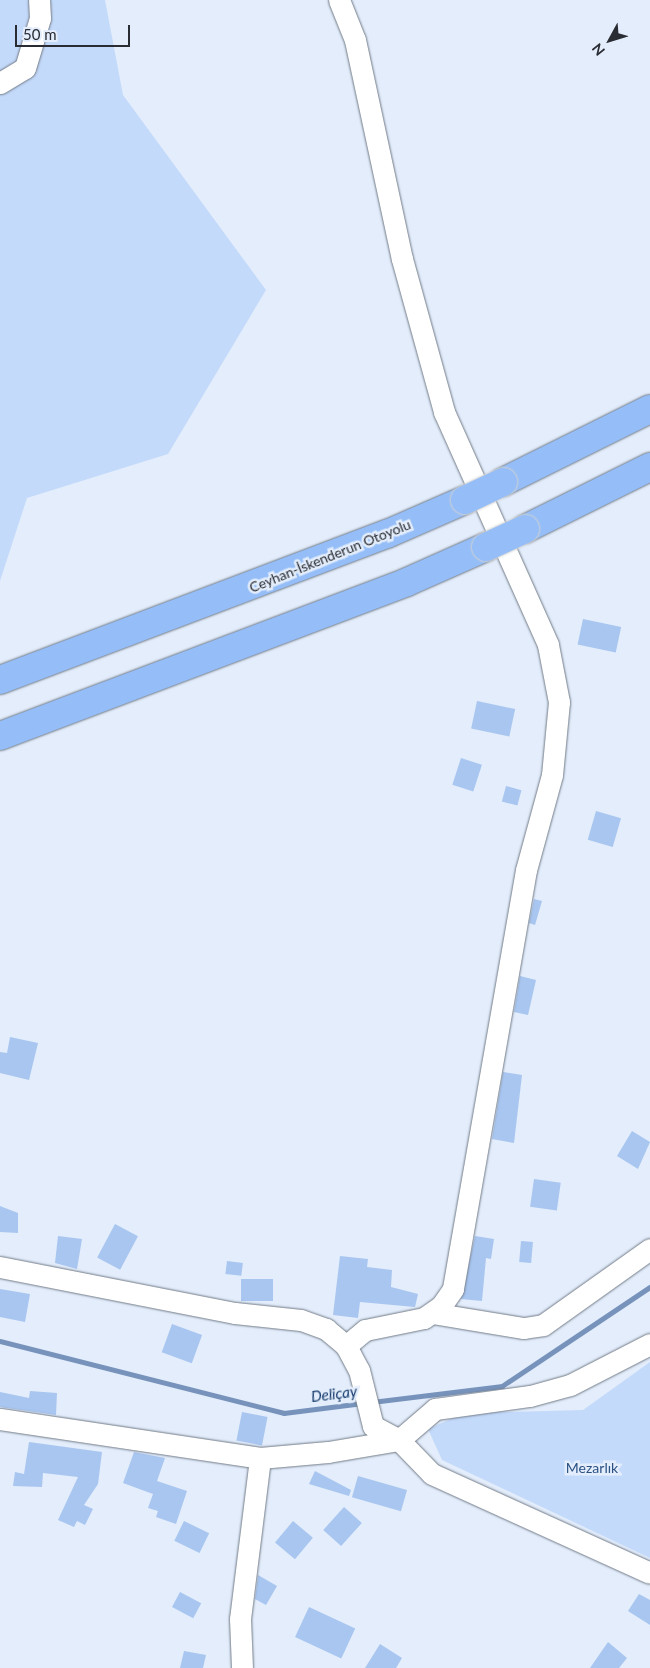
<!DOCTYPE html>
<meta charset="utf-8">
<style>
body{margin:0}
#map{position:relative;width:650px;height:1668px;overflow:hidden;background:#e3edfb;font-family:Lato,sans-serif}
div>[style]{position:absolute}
.green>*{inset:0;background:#c4dafa}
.stream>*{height:4.5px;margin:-2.25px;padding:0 2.25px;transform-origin:2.25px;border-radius:2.25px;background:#7793bb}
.building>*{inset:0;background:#a8c6f0;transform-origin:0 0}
.roads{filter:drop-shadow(0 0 1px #727b87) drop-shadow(0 0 1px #727b87)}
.minor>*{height:21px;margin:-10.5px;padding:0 10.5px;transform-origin:10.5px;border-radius:10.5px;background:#fff}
.highway>*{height:28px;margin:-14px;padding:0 14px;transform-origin:14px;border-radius:14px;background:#95bef8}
.bridges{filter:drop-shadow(0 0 1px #d0d1d2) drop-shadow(0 0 1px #d0d1d2)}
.highway-bridge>*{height:28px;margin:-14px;padding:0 14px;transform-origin:14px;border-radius:14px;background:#95bef8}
span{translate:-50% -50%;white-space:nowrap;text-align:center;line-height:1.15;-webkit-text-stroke:5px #e3edfb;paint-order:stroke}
.street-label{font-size:14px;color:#292c32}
.park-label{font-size:14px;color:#2b5185}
.water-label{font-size:15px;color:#13386b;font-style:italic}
.north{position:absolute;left:585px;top:15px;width:50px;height:50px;-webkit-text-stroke:4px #e3edfb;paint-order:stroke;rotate:231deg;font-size:14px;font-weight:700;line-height:20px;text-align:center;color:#292c32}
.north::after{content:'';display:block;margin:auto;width:18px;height:22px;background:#292c32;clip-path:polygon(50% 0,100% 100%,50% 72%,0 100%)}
.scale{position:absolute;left:15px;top:25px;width:115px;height:22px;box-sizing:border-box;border:2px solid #292c32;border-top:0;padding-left:6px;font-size:15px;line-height:18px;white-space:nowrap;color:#292c32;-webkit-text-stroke:4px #e3edfb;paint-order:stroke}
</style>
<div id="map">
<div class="green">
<i style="clip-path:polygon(0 0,105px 0,123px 95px,266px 290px,168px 454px,27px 498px,0 581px)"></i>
<i style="clip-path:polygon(650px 1362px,650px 1558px,442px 1460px,428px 1429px,464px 1413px,583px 1410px)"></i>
</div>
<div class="stream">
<i style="left:0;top:1341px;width:293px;rotate:14.2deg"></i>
<i style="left:284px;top:1413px;width:79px;rotate:-7.3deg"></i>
<i style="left:372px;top:1402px;width:131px;rotate:-7deg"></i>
<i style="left:502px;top:1386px;width:178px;rotate:-33.8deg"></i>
</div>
<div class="building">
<i style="left:583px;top:619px;width:39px;height:26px;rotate:12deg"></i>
<i style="left:477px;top:701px;width:39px;height:28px;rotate:12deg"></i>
<i style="left:461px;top:758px;width:22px;height:28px;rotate:18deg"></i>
<i style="left:506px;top:786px;width:16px;height:16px;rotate:15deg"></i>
<i style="left:596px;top:811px;width:26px;height:30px;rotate:16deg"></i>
<i style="clip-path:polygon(534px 899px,542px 901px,535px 925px,529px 923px)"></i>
<i style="clip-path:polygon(520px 976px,536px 980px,528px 1015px,514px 1012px)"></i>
<i style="clip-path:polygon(10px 1037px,38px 1043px,29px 1080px,0 1073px,0 1052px,7px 1053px)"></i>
<i style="clip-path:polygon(503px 1072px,522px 1075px,514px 1143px,492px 1139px)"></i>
<i style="clip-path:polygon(632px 1131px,650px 1142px,638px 1169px,617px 1156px)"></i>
<i style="left:534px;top:1179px;width:27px;height:28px;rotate:8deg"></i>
<i style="clip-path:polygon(0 1206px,18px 1213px,18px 1233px,0 1232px)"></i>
<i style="left:115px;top:1224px;width:26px;height:38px;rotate:28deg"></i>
<i style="clip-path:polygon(58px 1236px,82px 1239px,77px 1269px,55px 1263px)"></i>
<i style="clip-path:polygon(475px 1236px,494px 1239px,491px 1259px,486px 1258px,482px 1301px,461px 1299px)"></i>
<i style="left:521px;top:1241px;width:12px;height:21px;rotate:5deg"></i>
<i style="clip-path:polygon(340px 1256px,368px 1259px,367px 1267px,392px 1270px,391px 1287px,418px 1294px,415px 1307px,360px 1302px,358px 1318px,333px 1315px)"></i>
<i style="left:227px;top:1261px;width:16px;height:13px;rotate:7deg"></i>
<i style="left:241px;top:1279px;width:32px;height:22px"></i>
<i style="clip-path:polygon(0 1289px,30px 1294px,25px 1322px,0 1317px)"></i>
<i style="left:172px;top:1324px;width:32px;height:30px;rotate:20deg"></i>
<i style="clip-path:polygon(30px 1391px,57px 1393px,56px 1415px,0 1407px,0 1392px,29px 1398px)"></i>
<i style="left:242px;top:1412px;width:26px;height:29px;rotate:11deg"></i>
<i style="clip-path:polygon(29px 1442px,102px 1452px,98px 1484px,84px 1505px,93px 1509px,85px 1525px,77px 1521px,74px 1527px,58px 1520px,78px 1477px,43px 1473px,42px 1487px,13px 1486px,15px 1472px,24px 1474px)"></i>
<i style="clip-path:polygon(134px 1452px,165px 1458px,157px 1481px,187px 1491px,176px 1524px,156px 1517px,158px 1511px,148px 1508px,153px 1494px,123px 1483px)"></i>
<i style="clip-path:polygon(315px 1471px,351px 1490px,349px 1496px,309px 1484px)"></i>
<i style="left:358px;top:1476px;width:51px;height:22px;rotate:16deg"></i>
<i style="left:344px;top:1507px;width:24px;height:31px;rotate:42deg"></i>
<i style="left:184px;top:1521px;width:28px;height:22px;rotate:26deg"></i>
<i style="left:293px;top:1521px;width:26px;height:28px;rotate:40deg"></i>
<i style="clip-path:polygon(258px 1575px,277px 1586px,266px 1605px,255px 1599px)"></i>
<i style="left:180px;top:1592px;width:24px;height:17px;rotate:28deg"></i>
<i style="clip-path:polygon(639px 1594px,650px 1600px,650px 1625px,628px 1611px)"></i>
<i style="left:309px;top:1607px;width:51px;height:33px;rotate:25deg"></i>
<i style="clip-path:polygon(608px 1642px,627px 1658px,619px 1668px,590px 1668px)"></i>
<i style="clip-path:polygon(380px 1644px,402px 1658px,396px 1668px,365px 1668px)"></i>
<i style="clip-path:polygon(184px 1651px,206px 1655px,203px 1668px,180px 1668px)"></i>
</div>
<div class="roads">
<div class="minor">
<i style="left:339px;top:0;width:43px;rotate:68.2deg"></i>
<i style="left:355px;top:40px;width:224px;rotate:77.9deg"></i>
<i style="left:402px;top:259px;width:159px;rotate:74.6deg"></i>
<i style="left:444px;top:412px;width:255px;rotate:65.9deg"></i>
<i style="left:548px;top:645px;width:58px;rotate:79.1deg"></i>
<i style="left:559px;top:702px;width:73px;rotate:95.5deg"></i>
<i style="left:552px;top:775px;width:98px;rotate:105.3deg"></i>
<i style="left:526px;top:870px;width:425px;rotate:99.9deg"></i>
<i style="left:453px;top:1289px;width:21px;rotate:125deg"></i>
<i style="left:441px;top:1306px;width:21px;rotate:145deg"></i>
<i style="left:424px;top:1318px;width:60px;rotate:168.5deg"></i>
<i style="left:365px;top:1330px;width:25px;rotate:140deg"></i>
<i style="left:0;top:83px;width:29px;rotate:-31deg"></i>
<i style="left:25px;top:68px;width:52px;rotate:-73.3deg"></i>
<i style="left:40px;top:18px;width:18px;rotate:-93deg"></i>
<i style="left:0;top:1267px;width:239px;rotate:11.1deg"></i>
<i style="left:235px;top:1313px;width:66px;rotate:6.1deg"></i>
<i style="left:301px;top:1320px;width:27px;rotate:20deg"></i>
<i style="left:326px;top:1329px;width:26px;rotate:40deg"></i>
<i style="left:346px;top:1346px;width:27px;rotate:62deg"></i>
<i style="left:359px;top:1370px;width:58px;rotate:76deg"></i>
<i style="left:373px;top:1426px;width:30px;rotate:28deg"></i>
<i style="left:399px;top:1440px;width:47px;rotate:45.9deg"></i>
<i style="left:432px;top:1474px;width:239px;rotate:24.4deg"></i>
<i style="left:432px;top:1313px;width:93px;rotate:9.3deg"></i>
<i style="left:524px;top:1328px;width:19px;rotate:-9deg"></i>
<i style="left:543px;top:1325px;width:131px;rotate:-35.4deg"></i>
<i style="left:0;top:1419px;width:263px;rotate:8.5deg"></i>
<i style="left:260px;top:1458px;width:68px;rotate:-5deg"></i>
<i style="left:328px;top:1452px;width:72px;rotate:-9.6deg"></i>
<i style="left:399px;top:1440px;width:48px;rotate:-40.7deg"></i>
<i style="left:435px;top:1409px;width:96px;rotate:-7.8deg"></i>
<i style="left:530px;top:1396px;width:41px;rotate:-15.4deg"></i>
<i style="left:570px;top:1385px;width:90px;rotate:-27.1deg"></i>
<i style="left:242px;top:1668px;width:49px;rotate:-92.3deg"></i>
<i style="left:240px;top:1619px;width:162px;rotate:-82.9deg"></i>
</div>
<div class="highway">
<i style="left:503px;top:482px;width:164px;rotate:-26.4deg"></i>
<i style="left:525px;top:529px;width:140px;rotate:-26.4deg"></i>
<i style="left:0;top:680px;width:414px;rotate:-20.7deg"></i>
<i style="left:387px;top:534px;width:85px;rotate:-23.6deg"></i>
<i style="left:0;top:736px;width:435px;rotate:-20.7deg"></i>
<i style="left:407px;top:582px;width:86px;rotate:-23.9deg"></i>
</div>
</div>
<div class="bridges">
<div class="highway-bridge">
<i style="left:465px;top:500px;width:42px;rotate:-25.3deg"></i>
<i style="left:486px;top:547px;width:43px;rotate:-24.8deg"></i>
</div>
</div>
<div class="street-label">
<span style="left:330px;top:556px;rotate:-22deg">Ceyhan-İskenderun Otoyolu</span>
</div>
<div class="park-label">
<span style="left:592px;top:1468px">Mezarlık</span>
</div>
<div class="water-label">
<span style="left:334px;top:1394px;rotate:-7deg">Deliçay</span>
</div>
<div class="north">N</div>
<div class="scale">50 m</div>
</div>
